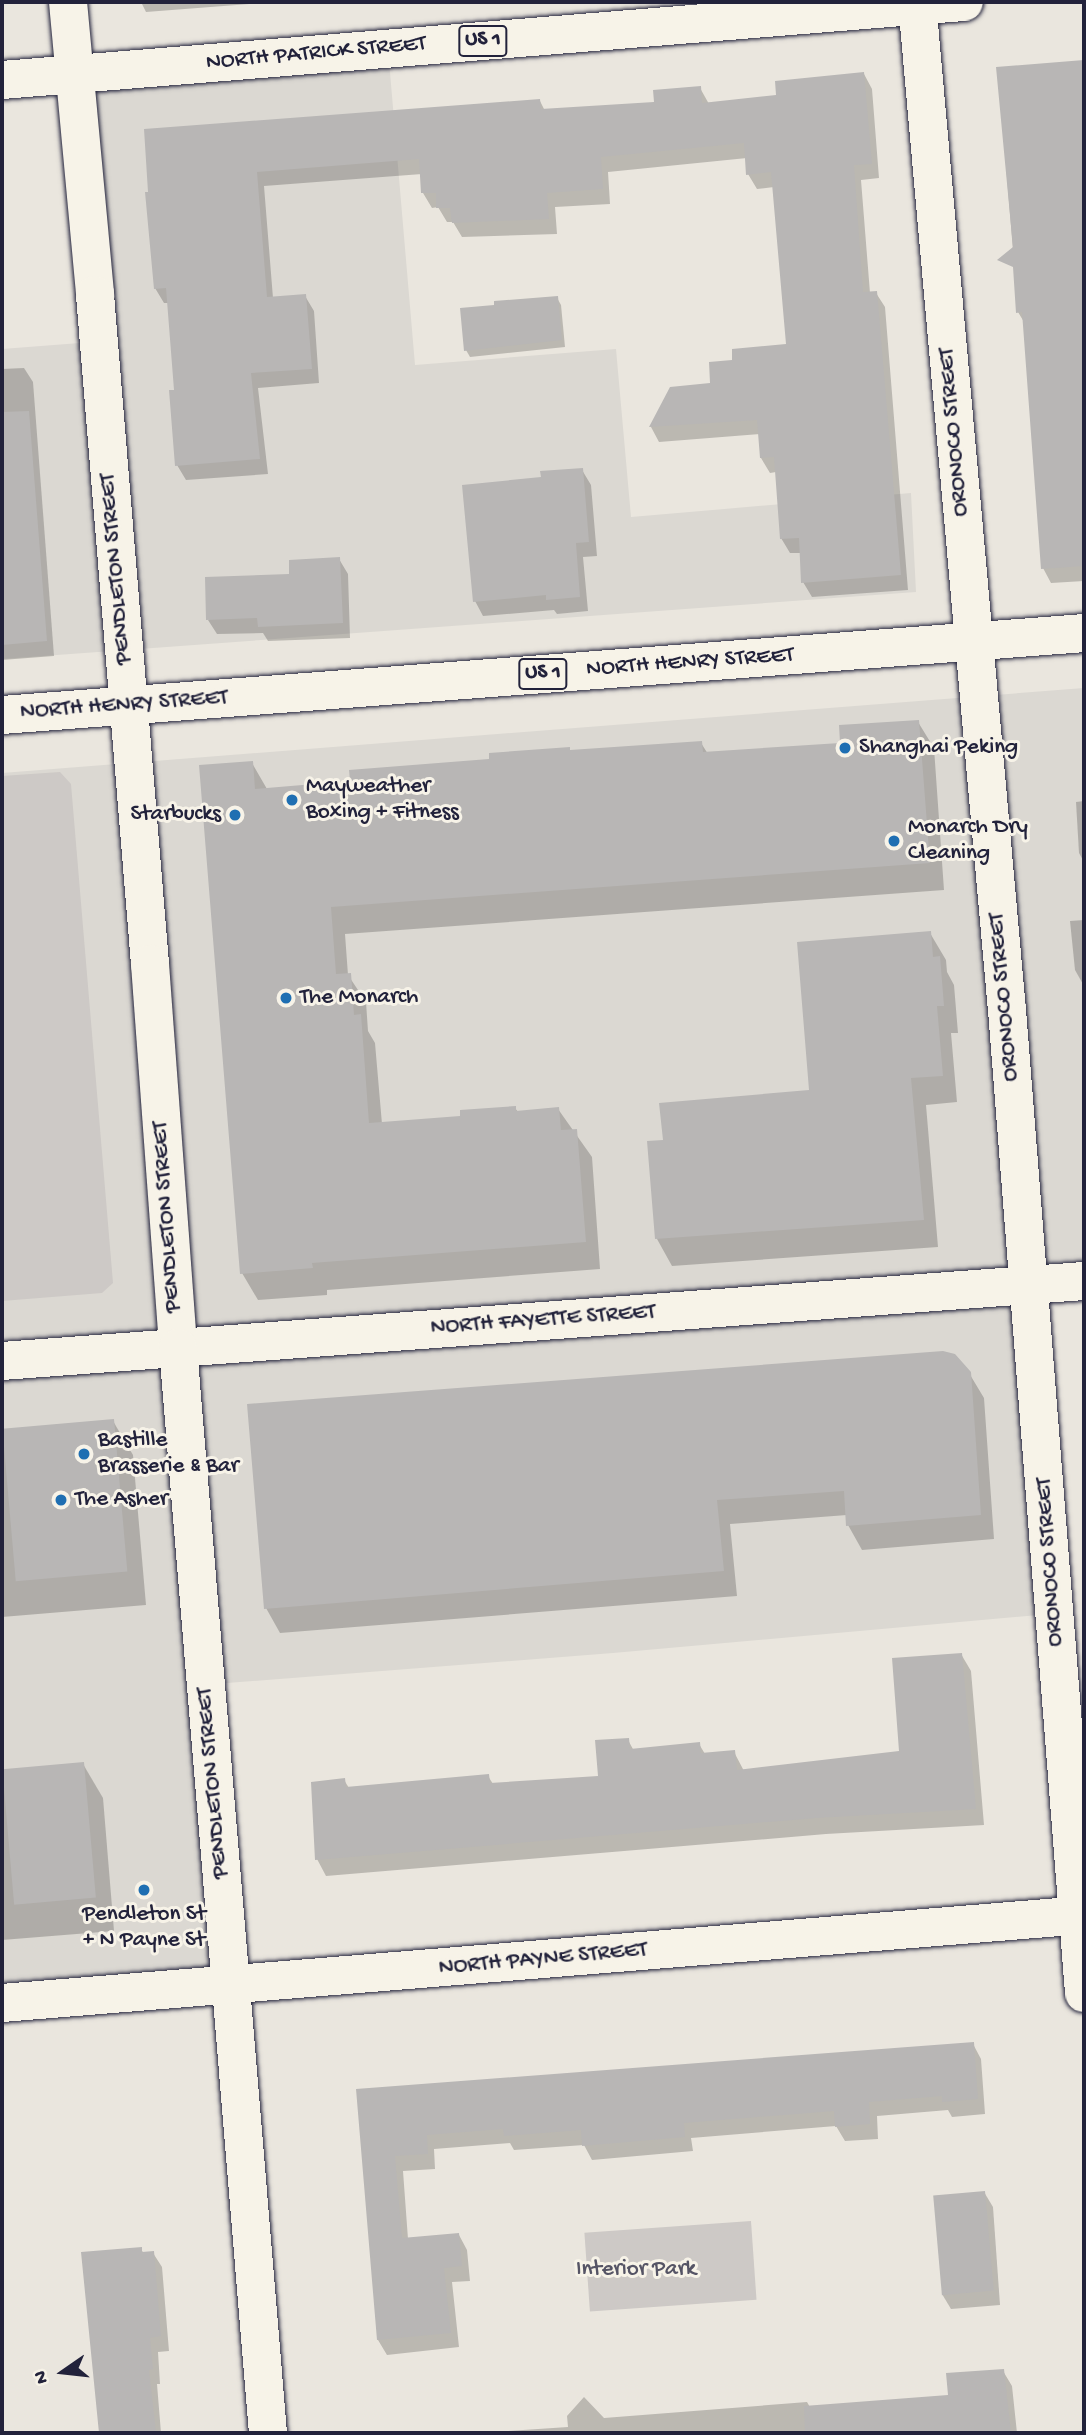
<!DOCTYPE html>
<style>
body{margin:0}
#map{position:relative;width:1086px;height:2435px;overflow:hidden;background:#eae6de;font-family:"Gochi Hand",sans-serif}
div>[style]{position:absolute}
.built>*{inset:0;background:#dbd8d2}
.green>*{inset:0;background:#cdc9c6;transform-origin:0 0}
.shadow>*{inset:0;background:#0003}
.building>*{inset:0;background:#b8b6b5;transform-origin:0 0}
.roads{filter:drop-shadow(0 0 2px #22223b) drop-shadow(0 0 2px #22223b)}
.street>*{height:38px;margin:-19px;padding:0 19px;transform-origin:19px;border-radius:19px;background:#f7f3e8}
.secondary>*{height:38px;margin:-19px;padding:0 19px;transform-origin:19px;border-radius:19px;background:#f7f3e8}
.highway>*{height:38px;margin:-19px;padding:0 19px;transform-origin:19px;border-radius:19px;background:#f7f3e8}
.dots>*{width:19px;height:19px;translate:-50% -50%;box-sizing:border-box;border:4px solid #f7f3e8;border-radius:50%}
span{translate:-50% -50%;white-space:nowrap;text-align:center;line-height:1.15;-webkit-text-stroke:6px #f7f3e8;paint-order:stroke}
.shield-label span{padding:2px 5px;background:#f7f3e8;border:2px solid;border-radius:5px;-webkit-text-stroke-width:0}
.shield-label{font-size:21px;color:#22223b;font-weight:700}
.street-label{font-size:23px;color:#22223b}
.poi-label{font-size:23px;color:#22223b}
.left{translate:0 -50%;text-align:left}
.right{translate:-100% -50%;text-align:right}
.park-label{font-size:23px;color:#555465}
.frame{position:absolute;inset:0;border:4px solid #22223b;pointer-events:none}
.north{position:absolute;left:28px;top:2337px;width:70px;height:70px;-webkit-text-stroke:5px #f7f3e8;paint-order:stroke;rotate:256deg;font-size:19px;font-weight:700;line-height:28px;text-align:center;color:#22223b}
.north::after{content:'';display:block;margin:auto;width:24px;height:32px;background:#22223b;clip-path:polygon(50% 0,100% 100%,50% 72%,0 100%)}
</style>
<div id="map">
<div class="built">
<i style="clip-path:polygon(388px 49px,415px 365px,616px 349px,631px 517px,911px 493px,916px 592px,2px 659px,2px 349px,93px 342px,69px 74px)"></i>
<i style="clip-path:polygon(1084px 688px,1084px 1281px,1026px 1286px,1049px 1614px,613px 1653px,201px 1685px,227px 1988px,2px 2005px,2px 773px)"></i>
</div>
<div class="green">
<i style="clip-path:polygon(60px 772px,71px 784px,113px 1283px,102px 1293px,2px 1301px,2px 776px)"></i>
<i style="left:751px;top:2221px;width:79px;height:167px;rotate:86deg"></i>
</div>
<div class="shadow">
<i style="clip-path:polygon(141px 2px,274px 2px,146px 12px)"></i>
<i style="clip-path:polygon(1084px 62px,1084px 581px,1051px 583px,1043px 568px,1024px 322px,1018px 312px,998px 68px)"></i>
<i style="clip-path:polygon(864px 74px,872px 89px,879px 178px,861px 180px,870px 293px,876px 293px,885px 307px,908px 590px,812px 597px,803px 582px,801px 553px,790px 553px,781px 538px,776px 472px,770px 473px,761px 458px,760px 434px,659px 442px,651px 427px,671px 389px,712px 385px,734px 362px,788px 346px,774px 187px,757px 189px,748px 174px,747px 158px,608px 172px,610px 204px,555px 207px,557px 234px,462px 237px,453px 222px,447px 222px,438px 207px,432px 208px,423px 193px,422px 174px,264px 186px,273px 298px,305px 296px,314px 311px,319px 383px,258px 388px,268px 474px,186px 480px,177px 465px,176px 391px,169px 303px,164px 303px,155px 288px,145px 131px,540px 101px,545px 111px,656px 104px,700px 88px,709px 104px,778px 97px)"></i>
<i style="clip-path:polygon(557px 298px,561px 305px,565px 347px,470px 357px,466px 350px)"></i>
<i style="clip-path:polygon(24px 368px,33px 382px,54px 656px,2px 660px,2px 369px)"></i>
<i style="clip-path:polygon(582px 470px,591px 485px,597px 556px,583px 557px,588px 611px,557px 614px,554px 610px,483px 616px,475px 601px,543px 479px)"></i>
<i style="clip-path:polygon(339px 559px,348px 574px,350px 638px,268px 641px,263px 633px,217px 634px,208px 620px,291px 576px)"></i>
<i style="clip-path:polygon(918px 722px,934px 748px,944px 890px,345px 934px,348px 975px,366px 1002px,368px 1031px,375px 1043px,382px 1124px,462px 1117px,515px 1108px,518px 1112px,558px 1109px,592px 1157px,600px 1269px,327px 1290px,327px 1295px,258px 1300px,242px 1273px,252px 763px,267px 789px,352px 783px,571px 752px,701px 743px,708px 754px,842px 744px)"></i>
<i style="clip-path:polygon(1084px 801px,1084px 862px,1079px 853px,1076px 802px)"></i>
<i style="clip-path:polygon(1084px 920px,1084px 986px,1075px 970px,1070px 921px)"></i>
<i style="clip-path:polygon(930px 933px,946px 960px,947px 972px,954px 985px,958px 1033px,951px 1033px,957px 1102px,926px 1105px,938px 1247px,672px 1266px,657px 1239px,664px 1141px,811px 1092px)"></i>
<i style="clip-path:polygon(969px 1373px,984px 1398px,994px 1539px,862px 1550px,848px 1525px,847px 1515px,730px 1524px,737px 1596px,280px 1633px,266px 1608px)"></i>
<i style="clip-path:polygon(113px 1421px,133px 1455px,146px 1605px,2px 1617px,2px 1430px)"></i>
<i style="clip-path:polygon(961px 1654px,971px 1671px,984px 1825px,826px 1834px,326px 1876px,317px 1859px,344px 1780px,349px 1788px,488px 1776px,493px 1784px,600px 1778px,628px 1740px,634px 1751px,699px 1744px,705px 1754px,734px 1752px,744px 1771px,901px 1752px)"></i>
<i style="clip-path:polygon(83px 1764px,103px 1798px,114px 1931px,2px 1940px,2px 1771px)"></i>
<i style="clip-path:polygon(973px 2044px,981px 2059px,985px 2114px,952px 2117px,948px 2110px,877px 2116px,878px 2139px,845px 2141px,836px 2126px,691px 2138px,693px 2151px,592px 2160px,584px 2145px,514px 2150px,510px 2143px,434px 2149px,435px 2169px,403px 2171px,408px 2239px,459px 2235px,467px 2250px,470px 2281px,452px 2282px,459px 2347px,387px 2355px,378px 2340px,358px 2091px)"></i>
<i style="clip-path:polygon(984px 2192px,993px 2207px,1000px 2305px,951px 2309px,942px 2294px)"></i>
<i style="clip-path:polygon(141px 2249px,144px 2254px,153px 2253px,162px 2267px,169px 2351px,158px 2352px,160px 2384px,157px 2384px,161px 2433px,101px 2433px,83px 2254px)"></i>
<i style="clip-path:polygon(1003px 2371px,1012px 2386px,1017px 2433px,479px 2433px,568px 2427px,567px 2416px,584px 2397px,604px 2418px,807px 2402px,811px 2409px,949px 2397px)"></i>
</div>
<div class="building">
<i style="clip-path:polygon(1084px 60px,1084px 566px,1041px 569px,1022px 312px,1016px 313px,1013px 267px,997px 260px,1013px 247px,996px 67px)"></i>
<i style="clip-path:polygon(864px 72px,872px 164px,854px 165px,863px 292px,877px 291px,901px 575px,801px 583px,799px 538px,780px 539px,774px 457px,760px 458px,757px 420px,649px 427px,670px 387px,710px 383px,709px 362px,732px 360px,732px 349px,786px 344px,771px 172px,746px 175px,744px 143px,601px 157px,603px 189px,547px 193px,549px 219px,452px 223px,450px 208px,436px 208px,436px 193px,421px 193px,419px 159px,257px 172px,267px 297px,306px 294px,312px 369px,251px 373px,260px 459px,175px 466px,169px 390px,174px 390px,166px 288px,154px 289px,145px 192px,148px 192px,144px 129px,540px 99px,541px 109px,654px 102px,653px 90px,701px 86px,702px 103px,776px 95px,775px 81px)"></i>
<i style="clip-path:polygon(558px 296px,562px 340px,464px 351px,460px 308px,494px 305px,494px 301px)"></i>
<i style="clip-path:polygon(29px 411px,47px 641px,2px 645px,2px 412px)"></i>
<i style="clip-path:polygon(583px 468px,589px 542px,576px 543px,580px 597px,546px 600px,546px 595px,473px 602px,462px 485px,541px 477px,540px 471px)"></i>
<i style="clip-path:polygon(340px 557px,343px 623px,258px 627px,257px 618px,206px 620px,205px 577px,289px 574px,289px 560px)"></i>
<i style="clip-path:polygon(919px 720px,930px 863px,331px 907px,336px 974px,351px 973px,354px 1015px,361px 1014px,369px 1123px,460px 1116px,460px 1110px,516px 1106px,516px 1111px,559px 1107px,561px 1130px,577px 1129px,586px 1242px,312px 1263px,313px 1268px,240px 1274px,199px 765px,253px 761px,255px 789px,350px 781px,349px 770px,489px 759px,489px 753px,570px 747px,570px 750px,702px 741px,703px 752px,840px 743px,839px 725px)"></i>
<i style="clip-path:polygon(931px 931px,933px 957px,940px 956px,944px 1006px,937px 1006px,943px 1076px,911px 1078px,924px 1220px,655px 1239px,647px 1141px,663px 1140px,659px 1103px,809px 1090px,797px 942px)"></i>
<i style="clip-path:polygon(943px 1351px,955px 1354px,971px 1372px,981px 1515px,846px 1526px,844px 1491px,717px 1500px,724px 1571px,264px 1609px,247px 1404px)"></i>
<i style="left:114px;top:1419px;width:153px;height:112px;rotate:85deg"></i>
<i style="clip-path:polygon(962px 1653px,976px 1809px,816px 1818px,315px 1860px,311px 1782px,345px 1778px,346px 1787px,489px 1774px,490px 1783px,598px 1776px,595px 1740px,629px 1738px,630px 1749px,700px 1742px,701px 1753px,735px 1750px,737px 1770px,899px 1751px,892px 1658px)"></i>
<i style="left:84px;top:1762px;width:136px;height:82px;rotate:85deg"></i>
<i style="clip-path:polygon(974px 2042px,978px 2099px,942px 2102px,942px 2096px,869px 2102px,870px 2124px,835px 2127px,834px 2111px,684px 2123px,685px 2137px,582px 2146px,581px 2130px,504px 2136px,503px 2129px,427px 2135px,428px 2154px,395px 2156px,402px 2238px,459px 2233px,462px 2266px,444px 2268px,451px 2333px,377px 2340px,356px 2089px)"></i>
<i style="left:985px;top:2191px;width:100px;height:52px;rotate:85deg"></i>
<i style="clip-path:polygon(142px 2247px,142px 2252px,154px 2251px,161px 2336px,150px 2338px,153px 2369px,149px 2370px,156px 2433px,99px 2433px,81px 2252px)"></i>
<i style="clip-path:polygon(1004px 2369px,1011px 2433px,805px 2433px,804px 2406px,948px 2395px,946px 2373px)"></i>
</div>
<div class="roads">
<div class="street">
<i style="left:917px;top:2px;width:1012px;rotate:84.9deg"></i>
<i style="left:1007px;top:1010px;width:986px;rotate:85.52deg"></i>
<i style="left:2px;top:1361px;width:1085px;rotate:-4.23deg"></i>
<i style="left:2px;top:2003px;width:1086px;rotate:-4.65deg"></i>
</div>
<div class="secondary">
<i style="left:68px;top:2px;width:294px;rotate:84.7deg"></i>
<i style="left:95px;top:295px;width:671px;rotate:85.3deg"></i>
<i style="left:150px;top:964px;width:385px;rotate:85.8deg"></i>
<i style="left:178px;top:1348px;width:1089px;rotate:85.26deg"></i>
</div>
<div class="highway">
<i style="left:2px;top:80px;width:965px;rotate:-4.64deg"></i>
<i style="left:2px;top:715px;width:1085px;rotate:-4.33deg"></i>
</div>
</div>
<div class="dots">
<i style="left:845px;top:748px;background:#1f6fb2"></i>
<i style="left:292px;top:800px;background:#1f6fb2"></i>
<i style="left:235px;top:815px;background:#1f6fb2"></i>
<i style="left:894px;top:841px;background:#1f6fb2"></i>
<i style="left:286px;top:998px;background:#1f6fb2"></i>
<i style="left:84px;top:1454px;background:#1f6fb2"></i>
<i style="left:61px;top:1500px;background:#1f6fb2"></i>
<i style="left:144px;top:1890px;background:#1f6fb2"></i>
</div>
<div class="shield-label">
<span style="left:483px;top:41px">US 1</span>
<span style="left:543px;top:674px">US 1</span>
</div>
<div class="street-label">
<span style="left:316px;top:54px;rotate:-5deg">NORTH PATRICK STREET</span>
<span style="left:955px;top:432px;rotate:-95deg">ORONOCO STREET</span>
<span style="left:117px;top:569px;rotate:-95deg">PENDLETON STREET</span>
<span style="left:690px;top:663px;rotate:-4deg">NORTH HENRY STREET</span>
<span style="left:124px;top:706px;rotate:-4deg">NORTH HENRY STREET</span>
<span style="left:1005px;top:997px;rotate:-95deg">ORONOCO STREET</span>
<span style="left:168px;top:1217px;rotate:-94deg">PENDLETON STREET</span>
<span style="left:543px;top:1321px;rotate:-4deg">NORTH FAYETTE STREET</span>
<span style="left:1051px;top:1562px;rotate:-94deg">ORONOCO STREET</span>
<span style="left:214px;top:1783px;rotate:-95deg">PENDLETON STREET</span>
<span style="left:543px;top:1960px;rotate:-5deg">NORTH PAYNE STREET</span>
</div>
<div class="poi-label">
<span class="left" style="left:859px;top:748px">Shanghai Peking</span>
<span class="left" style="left:306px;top:800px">Mayweather<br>Boxing + Fitness</span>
<span class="right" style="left:221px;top:815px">Starbucks</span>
<span class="left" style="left:908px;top:841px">Monarch Dry<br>Cleaning</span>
<span class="left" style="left:300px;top:998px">The Monarch</span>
<span class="left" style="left:98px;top:1454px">Bastille<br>Brasserie &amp; Bar</span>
<span class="left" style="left:75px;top:1500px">The Asher</span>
<span style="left:144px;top:1928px">Pendleton St<br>+ N Payne St</span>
</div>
<div class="park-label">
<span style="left:636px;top:2270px">Interior Park</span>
</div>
<div class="frame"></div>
<div class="north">N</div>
</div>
